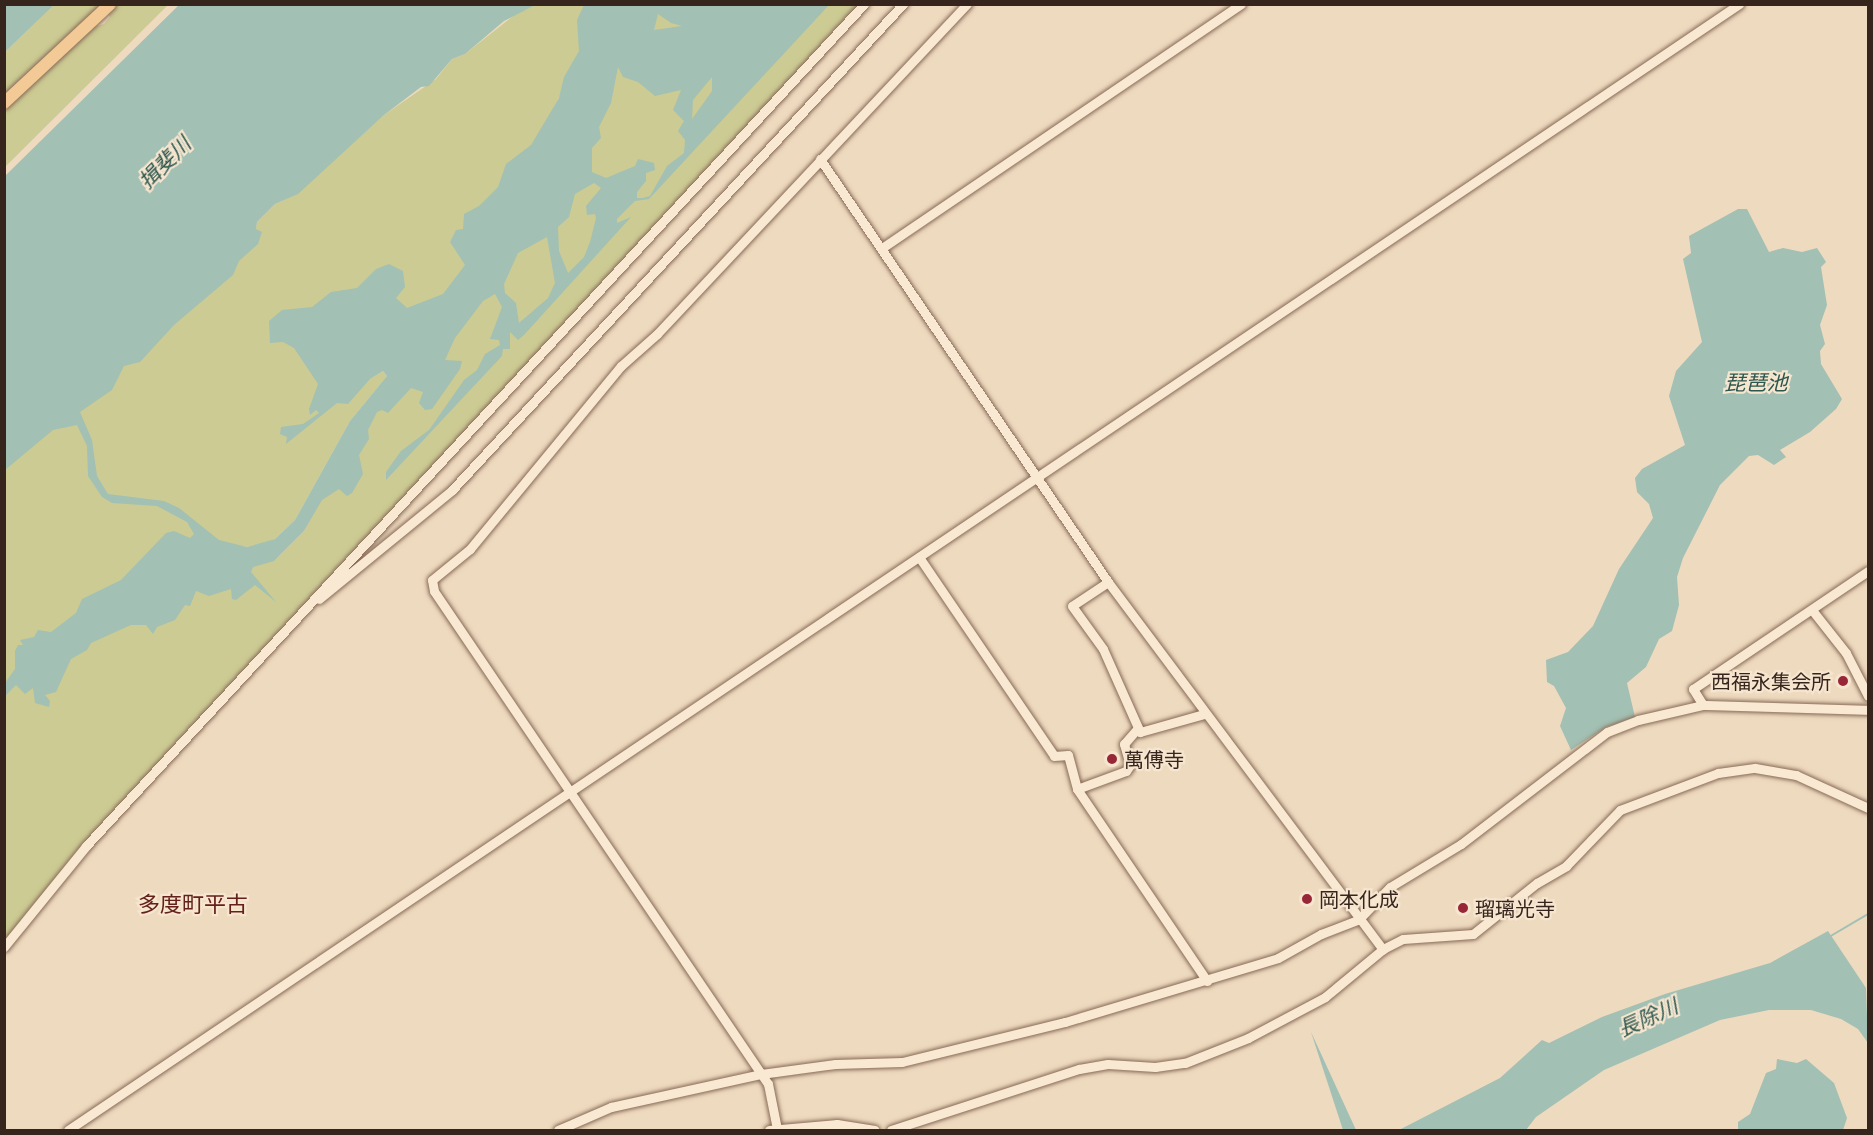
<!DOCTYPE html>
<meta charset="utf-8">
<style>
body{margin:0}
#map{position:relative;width:1873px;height:1135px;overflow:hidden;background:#eedabf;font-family:Merriweather,"Noto Sans JP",serif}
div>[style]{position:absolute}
.green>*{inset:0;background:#cccb93}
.water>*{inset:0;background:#a2c0b3}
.stream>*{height:2px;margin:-1px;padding:0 1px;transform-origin:1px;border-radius:1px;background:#a2c0b3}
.roads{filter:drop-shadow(0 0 2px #876a57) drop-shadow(0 0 2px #876a57)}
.minor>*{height:9px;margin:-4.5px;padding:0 4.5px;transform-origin:4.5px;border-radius:4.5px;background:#f9e8d2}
.major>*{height:12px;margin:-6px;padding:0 6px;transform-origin:6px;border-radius:6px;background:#f3c996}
.dots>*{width:16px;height:16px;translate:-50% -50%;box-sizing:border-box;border:3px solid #f6e5cf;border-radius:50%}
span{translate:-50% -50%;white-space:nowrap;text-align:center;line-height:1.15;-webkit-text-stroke:4.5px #f6e5cf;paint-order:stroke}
.poi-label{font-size:20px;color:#36251c}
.right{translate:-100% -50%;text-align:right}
.left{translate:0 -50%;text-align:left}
.water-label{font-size:21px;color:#2b574e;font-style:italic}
.quarter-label{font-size:22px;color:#64201b}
.frame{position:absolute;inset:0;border:6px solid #36251c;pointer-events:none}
</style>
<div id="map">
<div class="green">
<i style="clip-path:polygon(54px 5px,104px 5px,5px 97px,5px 52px)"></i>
<i style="clip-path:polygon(116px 5px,168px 5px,5px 167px,5px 109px,93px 27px,104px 24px,110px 17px,107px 13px)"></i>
<i style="clip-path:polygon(527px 5px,590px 5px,583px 52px,473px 262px,370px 379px,383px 371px,387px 376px,350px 421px,295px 520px,275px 539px,264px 543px,247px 547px,215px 542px,277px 558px,304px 531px,361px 428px,489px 288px,497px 292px,613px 69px,657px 8px,860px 5px,5px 942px,4px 461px,140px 353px,255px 234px,257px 222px,275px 204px,295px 195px,384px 115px,436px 79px,452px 59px,465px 54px)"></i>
</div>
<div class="water">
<i style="clip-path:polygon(5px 4px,54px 4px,54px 5px,5px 52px)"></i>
<i style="clip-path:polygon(evenodd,180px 4px,535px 5px,504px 21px,465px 54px,452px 59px,429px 86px,421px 87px,384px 115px,298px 194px,275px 204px,257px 222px,256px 229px,262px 232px,258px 244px,239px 261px,233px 275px,174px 325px,140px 362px,124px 366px,112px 390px,80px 412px,92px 440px,97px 476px,108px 494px,164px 501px,179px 508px,219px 540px,247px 547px,275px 539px,295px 520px,350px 421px,387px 376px,383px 371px,370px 379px,348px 404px,337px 403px,286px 444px,287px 437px,280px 434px,281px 427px,303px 424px,319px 413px,316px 410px,310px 415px,309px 409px,318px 384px,294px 348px,283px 342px,270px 343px,269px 321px,282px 310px,312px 307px,331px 292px,357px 288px,376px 269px,389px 264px,403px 271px,405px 287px,396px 298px,407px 308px,443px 294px,465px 265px,450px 242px,456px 230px,463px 229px,464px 214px,479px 206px,498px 187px,506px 164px,531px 145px,559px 98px,564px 77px,579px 51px,577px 20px,584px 5px,829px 5px,649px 199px,635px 201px,617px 219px,617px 223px,631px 217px,524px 335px,518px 340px,510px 332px,510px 349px,503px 349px,502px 356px,386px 480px,386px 472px,401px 451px,429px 430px,464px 380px,477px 370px,485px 354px,500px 345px,499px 340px,490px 339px,502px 307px,495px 294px,483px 301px,455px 338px,445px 360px,462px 361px,460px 369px,432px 409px,425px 410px,419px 403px,423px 392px,411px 388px,388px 413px,382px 410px,377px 412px,368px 430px,369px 439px,359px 455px,363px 474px,352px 493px,347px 496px,339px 489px,322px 500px,304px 531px,274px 561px,253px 567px,251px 572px,276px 602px,255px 585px,236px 600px,232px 599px,231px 589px,209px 596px,196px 591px,190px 606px,185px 605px,175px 620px,157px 627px,153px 634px,146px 625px,131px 625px,91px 643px,87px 650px,71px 659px,56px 692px,45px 695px,50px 701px,49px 707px,35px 703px,33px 688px,25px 694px,16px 685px,5px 696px,5px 683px,15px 669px,15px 651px,18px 645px,23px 645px,20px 640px,34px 637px,38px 630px,51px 632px,76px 613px,82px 599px,121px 580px,166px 533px,174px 531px,190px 538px,194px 534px,187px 522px,157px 506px,112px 503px,102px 497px,88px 476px,87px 446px,77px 425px,53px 430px,5px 470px,5px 176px,180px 4px,658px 14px,671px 23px,682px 26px,654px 30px,658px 14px,180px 4px,618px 67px,623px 77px,638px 82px,655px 96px,681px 90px,673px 110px,684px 121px,678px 131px,685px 140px,684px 153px,667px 166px,650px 196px,643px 198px,637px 198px,637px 192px,646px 181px,646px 173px,655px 170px,654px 163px,638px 159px,635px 166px,606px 178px,592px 172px,592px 148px,601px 138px,599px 127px,611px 103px,618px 67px,180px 4px,712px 77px,712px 91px,692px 119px,693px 100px,712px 77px,180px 4px,594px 183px,601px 188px,586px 206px,587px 215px,595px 214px,596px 218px,590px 242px,584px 257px,568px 273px,559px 251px,558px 227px,569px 217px,575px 194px,594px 183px,180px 4px,547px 237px,555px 283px,548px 298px,519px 323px,516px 303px,505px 293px,504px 284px,518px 253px,547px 237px)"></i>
<i style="clip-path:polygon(1738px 209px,1747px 209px,1769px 252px,1783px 248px,1802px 252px,1817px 248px,1826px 262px,1821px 267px,1827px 305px,1820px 325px,1825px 344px,1820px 351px,1821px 364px,1842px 399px,1836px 409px,1810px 432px,1780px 450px,1786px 457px,1774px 465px,1758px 455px,1749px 456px,1720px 485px,1683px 558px,1677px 577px,1679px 605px,1672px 631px,1659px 639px,1646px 667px,1627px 683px,1635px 717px,1606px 727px,1571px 750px,1560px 726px,1566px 708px,1554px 686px,1547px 682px,1546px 660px,1568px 652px,1593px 626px,1619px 569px,1653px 518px,1649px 504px,1637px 492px,1635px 478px,1642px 469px,1685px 445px,1669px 396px,1676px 371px,1702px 342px,1683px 259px,1691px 253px,1689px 236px)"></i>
<i style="clip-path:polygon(1828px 931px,1866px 988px,1868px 1043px,1858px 1029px,1841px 1019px,1811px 1010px,1769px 1010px,1720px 1020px,1604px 1070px,1536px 1117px,1526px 1130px,1399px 1130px,1500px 1078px,1542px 1040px,1549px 1043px,1602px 1017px,1665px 994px,1770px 963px)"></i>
<i style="clip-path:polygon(1311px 1032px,1356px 1130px,1343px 1130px)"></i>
<i style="clip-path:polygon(1777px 1059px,1797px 1063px,1806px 1059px,1834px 1083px,1847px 1118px,1843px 1130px,1738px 1130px,1738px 1122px,1750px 1114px,1766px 1073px,1776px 1069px)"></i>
</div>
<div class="stream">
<i style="left:1829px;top:937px;width:45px;rotate:-30.5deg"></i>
</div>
<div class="roads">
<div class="minor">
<i style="left:820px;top:159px;width:512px;rotate:55.75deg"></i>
<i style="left:1108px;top:582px;width:459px;rotate:53.2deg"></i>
<i style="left:882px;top:248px;width:434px;rotate:-34.2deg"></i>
<i style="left:919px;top:557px;width:240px;rotate:55.8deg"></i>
<i style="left:1054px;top:756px;width:14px;rotate:-4deg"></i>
<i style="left:1068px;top:755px;width:35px;rotate:75deg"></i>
<i style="left:1077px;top:789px;width:232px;rotate:55.9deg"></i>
<i style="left:1108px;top:582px;width:43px;rotate:146.3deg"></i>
<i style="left:1072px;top:606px;width:53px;rotate:54.2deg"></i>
<i style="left:1103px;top:649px;width:91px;rotate:66deg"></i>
<i style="left:1140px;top:732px;width:66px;rotate:-15.7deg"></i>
<i style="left:319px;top:599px;width:172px;rotate:-39.3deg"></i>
<i style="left:452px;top:490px;width:663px;rotate:-47.14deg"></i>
<i style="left:1812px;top:610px;width:55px;rotate:51.7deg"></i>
<i style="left:1846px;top:653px;width:48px;rotate:62.9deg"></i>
<i style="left:1703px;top:705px;width:19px;rotate:-122deg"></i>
<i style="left:1693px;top:689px;width:211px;rotate:-34deg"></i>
<i style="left:1077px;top:789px;width:52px;rotate:-20.2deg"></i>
<i style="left:1126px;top:771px;width:7px;rotate:-56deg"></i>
<i style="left:1130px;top:765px;width:22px;rotate:-106deg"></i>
<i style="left:1124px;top:744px;width:21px;rotate:-49deg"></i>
<i style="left:4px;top:947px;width:130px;rotate:-50.9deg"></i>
<i style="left:86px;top:846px;width:1146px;rotate:-47.26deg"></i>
<i style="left:777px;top:1129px;width:46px;rotate:-101.3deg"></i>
<i style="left:768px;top:1084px;width:595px;rotate:-124.12deg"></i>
<i style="left:434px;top:591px;width:11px;rotate:-100deg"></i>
<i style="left:432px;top:580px;width:49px;rotate:-39.2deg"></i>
<i style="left:470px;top:549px;width:237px;rotate:-50.5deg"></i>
<i style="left:621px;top:366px;width:48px;rotate:-41.6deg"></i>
<i style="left:657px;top:334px;width:453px;rotate:-46.8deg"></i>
<i style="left:68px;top:1130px;width:2015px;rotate:-33.97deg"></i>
<i style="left:558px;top:1130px;width:58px;rotate:-23.5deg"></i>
<i style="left:611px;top:1107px;width:154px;rotate:-12.4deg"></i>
<i style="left:761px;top:1074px;width:75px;rotate:-7.7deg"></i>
<i style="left:835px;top:1064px;width:67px;rotate:-1.7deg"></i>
<i style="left:902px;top:1062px;width:168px;rotate:-13.8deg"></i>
<i style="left:1065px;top:1022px;width:222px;rotate:-16.7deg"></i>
<i style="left:1278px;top:958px;width:49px;rotate:-29.2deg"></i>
<i style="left:1321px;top:934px;width:40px;rotate:-21deg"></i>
<i style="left:1358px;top:920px;width:46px;rotate:-45.9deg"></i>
<i style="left:1390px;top:887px;width:83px;rotate:-31.2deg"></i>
<i style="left:1461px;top:844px;width:184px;rotate:-37.5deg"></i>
<i style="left:1607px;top:732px;width:33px;rotate:-21deg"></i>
<i style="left:1638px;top:720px;width:67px;rotate:-13deg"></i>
<i style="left:1703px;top:705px;width:165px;rotate:1.7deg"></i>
<i style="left:769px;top:1130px;width:68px;rotate:-5deg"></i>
<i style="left:837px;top:1124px;width:38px;rotate:9deg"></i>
<i style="left:891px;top:1130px;width:198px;rotate:-18deg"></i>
<i style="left:1079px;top:1069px;width:29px;rotate:-10deg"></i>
<i style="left:1108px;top:1064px;width:47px;rotate:3.7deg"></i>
<i style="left:1155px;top:1067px;width:30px;rotate:-8deg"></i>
<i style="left:1185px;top:1063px;width:68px;rotate:-21.6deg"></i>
<i style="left:1248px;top:1038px;width:87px;rotate:-28deg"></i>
<i style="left:1325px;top:997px;width:75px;rotate:-39.6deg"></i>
<i style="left:1383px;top:949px;width:22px;rotate:-27deg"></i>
<i style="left:1403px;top:939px;width:70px;rotate:-4.1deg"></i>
<i style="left:1473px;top:934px;width:82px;rotate:-38.6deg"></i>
<i style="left:1537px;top:883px;width:34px;rotate:-30deg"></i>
<i style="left:1566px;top:866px;width:78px;rotate:-46deg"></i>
<i style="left:1620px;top:810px;width:105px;rotate:-20.7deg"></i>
<i style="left:1718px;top:773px;width:37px;rotate:-8deg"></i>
<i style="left:1755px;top:768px;width:42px;rotate:9.7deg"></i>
<i style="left:1796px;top:775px;width:79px;rotate:24.6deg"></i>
</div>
<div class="major">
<i style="left:4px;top:103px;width:145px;rotate:-43deg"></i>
</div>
</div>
<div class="dots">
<i style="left:1843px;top:681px;background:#972637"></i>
<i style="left:1112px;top:759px;background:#972637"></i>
<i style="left:1307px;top:899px;background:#972637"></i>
<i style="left:1463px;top:908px;background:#972637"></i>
</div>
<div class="poi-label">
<span class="right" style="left:1831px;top:681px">西福永集会所</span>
<span class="left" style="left:1124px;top:759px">萬傅寺</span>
<span class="left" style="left:1319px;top:899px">岡本化成</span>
<span class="left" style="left:1475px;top:908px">瑠璃光寺</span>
</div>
<div class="water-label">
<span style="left:165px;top:163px;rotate:-45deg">揖斐川</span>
<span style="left:1756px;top:383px">琵琶池</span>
<span style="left:1648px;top:1018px;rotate:-24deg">長除川</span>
</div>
<div class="quarter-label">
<span style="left:193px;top:905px">多度町平古</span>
</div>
<div class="frame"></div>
</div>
